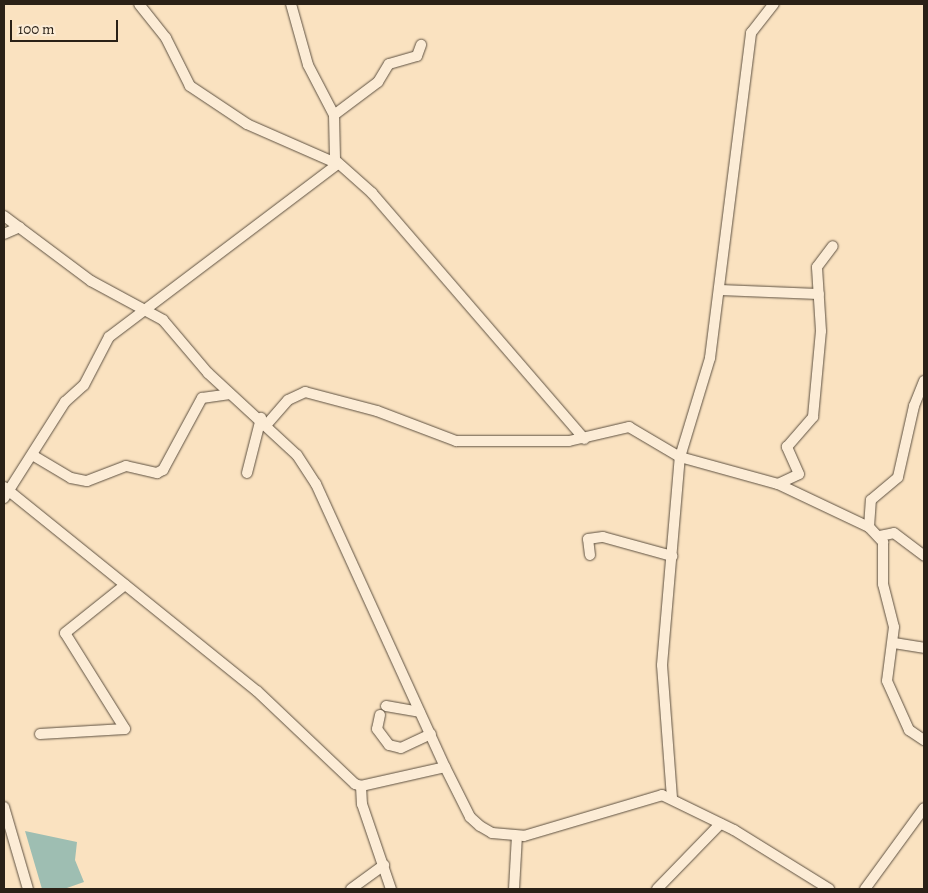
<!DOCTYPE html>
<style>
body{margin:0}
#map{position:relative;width:928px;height:893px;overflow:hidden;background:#fae2c0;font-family:Alegreya,serif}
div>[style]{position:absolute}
.water>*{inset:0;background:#9ebeb2}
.roads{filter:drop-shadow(0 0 1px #5e5141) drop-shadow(0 0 1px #5e5141)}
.minor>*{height:10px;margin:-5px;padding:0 5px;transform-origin:5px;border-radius:5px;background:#fcecd6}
span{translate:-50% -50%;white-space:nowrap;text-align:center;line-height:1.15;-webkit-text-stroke:4px #fcecd6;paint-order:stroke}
.frame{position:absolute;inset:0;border:5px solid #2a2117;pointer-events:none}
.scale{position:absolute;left:10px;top:20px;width:108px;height:22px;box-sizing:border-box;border:2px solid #2a2117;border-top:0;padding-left:6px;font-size:15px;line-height:18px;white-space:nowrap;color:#2a2117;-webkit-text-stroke:4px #fcecd6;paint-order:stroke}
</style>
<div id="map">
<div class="water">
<i style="clip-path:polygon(25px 831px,77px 842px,75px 860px,84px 882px,64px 889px,42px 889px)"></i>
</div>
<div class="roads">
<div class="minor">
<i style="left:291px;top:4px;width:63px;rotate:74.4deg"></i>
<i style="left:308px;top:65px;width:56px;rotate:62.5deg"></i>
<i style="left:334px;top:115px;width:45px;rotate:88.7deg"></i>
<i style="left:335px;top:160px;width:50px;rotate:41.7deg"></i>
<i style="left:372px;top:193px;width:325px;rotate:49.2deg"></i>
<i style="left:334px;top:115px;width:55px;rotate:-36.9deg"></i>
<i style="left:378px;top:82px;width:21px;rotate:-59deg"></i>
<i style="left:389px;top:64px;width:29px;rotate:-16deg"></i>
<i style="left:417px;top:56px;width:12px;rotate:-70deg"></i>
<i style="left:4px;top:216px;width:109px;rotate:36.8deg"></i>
<i style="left:91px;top:281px;width:82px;rotate:28.4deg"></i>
<i style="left:163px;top:320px;width:70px;rotate:49.7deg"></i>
<i style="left:208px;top:373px;width:121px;rotate:42.7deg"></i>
<i style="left:297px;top:455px;width:35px;rotate:57deg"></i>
<i style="left:316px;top:484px;width:311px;rotate:65.5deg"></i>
<i style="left:445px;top:767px;width:56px;rotate:63.4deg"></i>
<i style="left:470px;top:817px;width:13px;rotate:42deg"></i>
<i style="left:480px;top:826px;width:14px;rotate:30deg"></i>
<i style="left:492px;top:833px;width:32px;rotate:5deg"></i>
<i style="left:524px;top:836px;width:144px;rotate:-16.5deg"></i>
<i style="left:662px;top:795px;width:80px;rotate:25.9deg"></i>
<i style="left:734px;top:830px;width:112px;rotate:31.8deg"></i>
<i style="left:4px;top:234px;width:17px;rotate:-24deg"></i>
<i style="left:719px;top:290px;width:100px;rotate:2.3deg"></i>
<i style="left:268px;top:423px;width:30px;rotate:-49deg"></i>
<i style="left:288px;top:400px;width:19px;rotate:-25deg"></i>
<i style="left:305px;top:392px;width:74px;rotate:14.8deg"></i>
<i style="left:377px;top:411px;width:85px;rotate:20.8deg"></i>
<i style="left:456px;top:441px;width:113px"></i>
<i style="left:569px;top:441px;width:62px;rotate:-13.1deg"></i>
<i style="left:629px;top:427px;width:59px;rotate:30.5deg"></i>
<i style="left:680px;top:457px;width:102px;rotate:15.4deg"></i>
<i style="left:778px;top:484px;width:101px;rotate:25.3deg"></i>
<i style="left:869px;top:527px;width:21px;rotate:47deg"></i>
<i style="left:883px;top:542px;width:42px;rotate:90deg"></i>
<i style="left:883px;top:584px;width:44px;rotate:75.7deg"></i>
<i style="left:894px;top:627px;width:54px;rotate:97.4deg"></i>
<i style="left:887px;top:681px;width:54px;rotate:65.8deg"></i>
<i style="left:909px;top:730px;width:18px;rotate:34deg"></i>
<i style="left:34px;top:456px;width:43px;rotate:30.7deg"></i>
<i style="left:71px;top:478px;width:16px;rotate:11deg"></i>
<i style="left:87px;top:481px;width:42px;rotate:-21deg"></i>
<i style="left:126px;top:466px;width:32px;rotate:13deg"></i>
<i style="left:157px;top:473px;width:7px;rotate:-27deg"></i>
<i style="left:163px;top:470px;width:82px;rotate:-61.6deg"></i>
<i style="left:202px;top:398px;width:28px;rotate:-8deg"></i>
<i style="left:247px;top:473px;width:57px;rotate:-75.7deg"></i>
<i style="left:778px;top:484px;width:23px;rotate:-25deg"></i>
<i style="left:799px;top:474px;width:30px;rotate:-114deg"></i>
<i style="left:787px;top:447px;width:40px;rotate:-49deg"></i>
<i style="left:813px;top:417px;width:86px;rotate:-84.7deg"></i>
<i style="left:821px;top:331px;width:64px;rotate:-93.6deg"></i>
<i style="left:817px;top:267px;width:26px;rotate:-53deg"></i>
<i style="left:4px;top:487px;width:325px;rotate:38.9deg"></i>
<i style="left:257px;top:691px;width:135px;rotate:43.5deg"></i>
<i style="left:355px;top:784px;width:6px;rotate:18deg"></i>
<i style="left:361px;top:786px;width:86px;rotate:-12.7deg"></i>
<i style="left:4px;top:498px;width:114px;rotate:-57.6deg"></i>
<i style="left:65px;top:402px;width:25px;rotate:-42deg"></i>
<i style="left:84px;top:385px;width:54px;rotate:-62.5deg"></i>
<i style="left:109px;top:337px;width:287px;rotate:-37.1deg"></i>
<i style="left:338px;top:164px;width:99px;rotate:-156.3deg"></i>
<i style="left:247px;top:124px;width:69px;rotate:-146.3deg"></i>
<i style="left:190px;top:86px;width:54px;rotate:-116.6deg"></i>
<i style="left:166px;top:38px;width:43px;rotate:-128.5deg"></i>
<i style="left:869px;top:527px;width:27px;rotate:-86deg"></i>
<i style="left:871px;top:500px;width:35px;rotate:-40deg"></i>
<i style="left:898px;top:477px;width:73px;rotate:-77.3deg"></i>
<i style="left:914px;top:406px;width:27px;rotate:-68deg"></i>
<i style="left:880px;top:536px;width:14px;rotate:-12deg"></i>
<i style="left:894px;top:533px;width:38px;rotate:37deg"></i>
<i style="left:590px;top:555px;width:16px;rotate:-97deg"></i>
<i style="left:588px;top:539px;width:15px;rotate:-8deg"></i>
<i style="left:603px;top:537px;width:72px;rotate:15.4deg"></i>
<i style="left:894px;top:643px;width:30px;rotate:9deg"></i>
<i style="left:386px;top:706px;width:34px;rotate:10deg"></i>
<i style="left:380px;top:715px;width:14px;rotate:102deg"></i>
<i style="left:377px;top:729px;width:20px;rotate:53deg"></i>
<i style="left:389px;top:745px;width:12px;rotate:14deg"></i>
<i style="left:401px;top:748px;width:33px;rotate:-25deg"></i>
<i style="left:40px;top:734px;width:85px;rotate:-3.4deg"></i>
<i style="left:125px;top:729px;width:113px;rotate:-122deg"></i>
<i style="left:65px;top:633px;width:77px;rotate:-38.7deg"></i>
<i style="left:361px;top:786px;width:18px;rotate:87deg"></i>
<i style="left:362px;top:804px;width:90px;rotate:71.2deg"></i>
<i style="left:672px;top:798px;width:133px;rotate:-94.3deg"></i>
<i style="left:662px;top:665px;width:209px;rotate:-85.1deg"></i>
<i style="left:680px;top:457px;width:103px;rotate:-73.1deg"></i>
<i style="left:710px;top:358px;width:328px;rotate:-82.8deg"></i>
<i style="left:751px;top:33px;width:37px;rotate:-52deg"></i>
<i style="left:4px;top:807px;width:85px;rotate:73.7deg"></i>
<i style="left:351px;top:889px;width:41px;rotate:-36deg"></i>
<i style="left:514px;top:889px;width:53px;rotate:-86.8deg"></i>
<i style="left:657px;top:889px;width:91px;rotate:-45.9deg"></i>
<i style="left:865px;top:889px;width:100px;rotate:-53.9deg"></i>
</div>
</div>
<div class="frame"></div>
<div class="scale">100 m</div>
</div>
